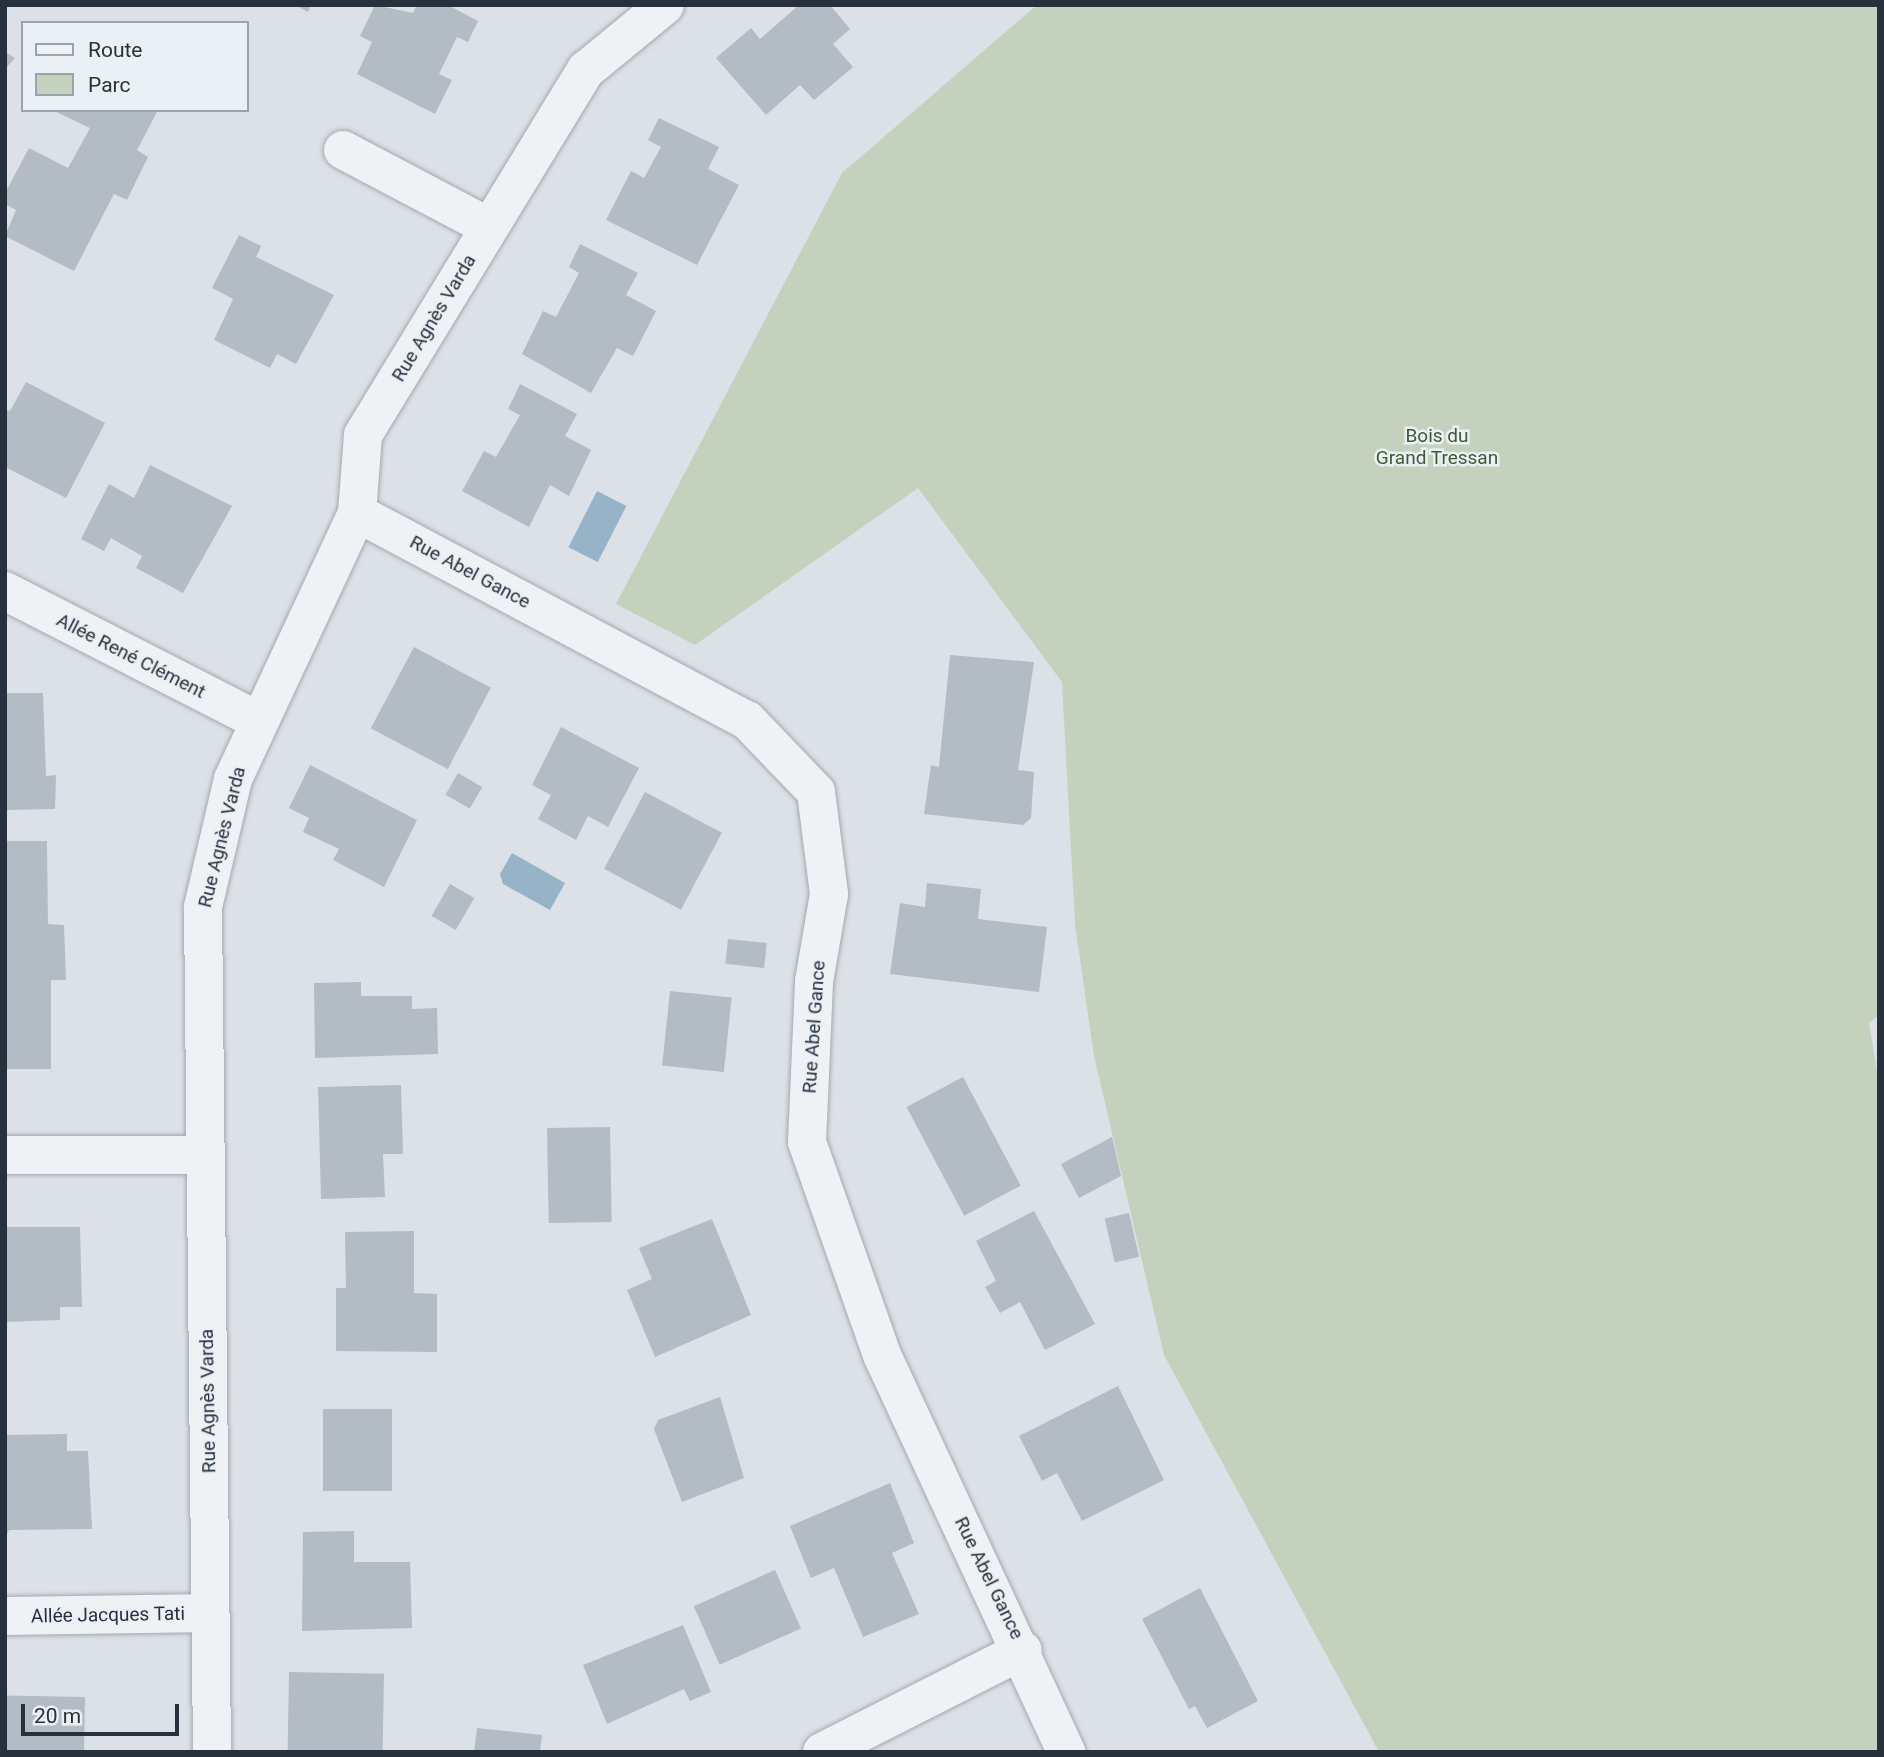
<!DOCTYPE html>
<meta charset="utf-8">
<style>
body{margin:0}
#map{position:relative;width:1884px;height:1757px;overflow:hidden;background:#dce1e7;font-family:Roboto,sans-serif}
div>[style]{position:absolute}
.green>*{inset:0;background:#c4d1bd}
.water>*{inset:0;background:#96b3c8;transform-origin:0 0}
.building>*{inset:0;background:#b3bbc4;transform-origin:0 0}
.roads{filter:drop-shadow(0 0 2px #a2a9b1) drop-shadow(0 0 2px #a2a9b1)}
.minor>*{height:38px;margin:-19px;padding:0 19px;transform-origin:19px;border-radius:19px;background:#eff2f5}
span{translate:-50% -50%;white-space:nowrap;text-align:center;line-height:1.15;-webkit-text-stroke:5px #ebf0f5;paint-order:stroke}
.street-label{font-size:19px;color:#26313d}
.park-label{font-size:19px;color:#3e5933}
.frame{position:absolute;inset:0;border:7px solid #26313d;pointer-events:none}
.legend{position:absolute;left:21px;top:21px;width:228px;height:91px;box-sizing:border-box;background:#ebf0f5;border:2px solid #9ca4ab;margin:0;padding:9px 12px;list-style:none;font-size:21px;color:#26313d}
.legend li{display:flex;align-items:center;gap:14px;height:35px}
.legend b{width:35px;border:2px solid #9ca4ab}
.scale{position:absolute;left:21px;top:1704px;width:158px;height:32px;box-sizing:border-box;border:4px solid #26313d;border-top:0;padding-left:9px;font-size:21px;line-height:24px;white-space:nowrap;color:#26313d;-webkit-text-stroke:5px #ebf0f5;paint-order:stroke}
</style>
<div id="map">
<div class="green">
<i style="clip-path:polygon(1037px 5px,1879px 5px,1879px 1015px,1869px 1023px,1879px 1084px,1879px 1752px,1379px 1752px,1164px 1355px,1094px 1056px,1075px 924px,1062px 682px,918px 488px,695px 645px,616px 604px,842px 173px)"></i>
</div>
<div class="water">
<i style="left:597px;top:491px;width:33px;height:63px;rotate:27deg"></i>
<i style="clip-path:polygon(512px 853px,565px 883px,550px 910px,503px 884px,500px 874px)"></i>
</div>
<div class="building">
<i style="clip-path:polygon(295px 5px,311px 5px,308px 12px)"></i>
<i style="clip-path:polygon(375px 5px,413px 13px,417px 5px,448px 5px,478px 21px,468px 42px,457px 37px,439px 74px,452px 80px,435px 114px,357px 74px,372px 42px,360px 36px)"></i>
<i style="clip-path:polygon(799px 5px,830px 5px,850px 29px,833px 44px,853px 67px,814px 100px,800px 85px,766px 115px,716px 58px,751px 28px,760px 39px)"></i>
<i style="clip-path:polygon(5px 52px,15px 58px,5px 69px)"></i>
<i style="clip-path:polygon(52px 110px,158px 110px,137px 150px,148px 157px,127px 200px,114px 194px,74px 271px,5px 236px,16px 210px,5px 204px,5px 193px,29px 148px,68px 168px,90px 128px)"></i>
<i style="clip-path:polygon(659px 118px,719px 147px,708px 169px,739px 185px,697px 265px,606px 220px,631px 171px,644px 178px,661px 147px,648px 140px)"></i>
<i style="clip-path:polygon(239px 235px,261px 246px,256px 257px,334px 295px,296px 364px,277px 354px,270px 368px,214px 340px,233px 299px,212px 288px)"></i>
<i style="clip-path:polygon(580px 244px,638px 273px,626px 295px,656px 311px,633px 356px,617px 348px,591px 393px,522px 354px,543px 311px,556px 317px,579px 273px,569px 267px)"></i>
<i style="clip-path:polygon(26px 382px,105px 423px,66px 498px,5px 467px,5px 409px,10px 411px)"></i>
<i style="clip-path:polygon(520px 384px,577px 414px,565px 436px,591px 450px,569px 496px,550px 485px,529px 527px,462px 491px,484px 451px,496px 457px,520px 415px,508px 409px)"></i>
<i style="clip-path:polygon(150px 465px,232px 506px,183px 593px,136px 568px,142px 556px,111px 538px,104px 551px,81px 539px,109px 484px,134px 498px)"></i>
<i style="left:414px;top:647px;width:87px;height:92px;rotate:28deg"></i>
<i style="clip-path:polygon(950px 655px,1034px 662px,1018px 770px,1034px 772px,1031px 818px,1023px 825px,924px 814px,931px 765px,939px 767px)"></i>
<i style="clip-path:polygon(5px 693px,43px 693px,46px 776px,56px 775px,55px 809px,5px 810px)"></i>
<i style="clip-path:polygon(561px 727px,639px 768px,608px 827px,588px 816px,576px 840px,538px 819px,551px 795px,532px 785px)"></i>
<i style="clip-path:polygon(310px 765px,417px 820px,384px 887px,333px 860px,339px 849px,303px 832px,309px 818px,289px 808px)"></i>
<i style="left:458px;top:773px;width:28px;height:25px;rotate:30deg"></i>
<i style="left:645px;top:792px;width:87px;height:87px;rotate:28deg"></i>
<i style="clip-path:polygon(5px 841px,47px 841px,48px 924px,64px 925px,66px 980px,51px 980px,51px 1069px,5px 1069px)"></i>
<i style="clip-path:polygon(927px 883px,981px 889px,978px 919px,1047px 927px,1039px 992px,890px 974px,900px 903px,925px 907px)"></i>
<i style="left:450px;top:884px;width:28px;height:37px;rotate:30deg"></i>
<i style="left:728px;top:939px;width:39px;height:25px;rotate:6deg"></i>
<i style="clip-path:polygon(361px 982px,361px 996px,412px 996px,412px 1009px,437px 1008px,438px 1054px,315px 1058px,314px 983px)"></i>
<i style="left:670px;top:991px;width:62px;height:75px;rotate:6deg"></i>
<i style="left:963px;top:1077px;width:123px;height:64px;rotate:62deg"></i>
<i style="clip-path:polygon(401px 1085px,403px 1154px,383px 1154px,385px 1197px,321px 1199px,318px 1087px)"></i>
<i style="left:610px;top:1127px;width:95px;height:63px;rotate:89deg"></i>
<i style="clip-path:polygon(1112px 1137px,1121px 1176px,1079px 1198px,1061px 1164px)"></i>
<i style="clip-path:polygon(1034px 1211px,1095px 1324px,1045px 1350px,1020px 1302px,1000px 1313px,985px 1287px,996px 1281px,976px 1241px)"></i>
<i style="left:1129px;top:1213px;width:45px;height:25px;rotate:77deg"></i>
<i style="clip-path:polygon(712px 1219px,751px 1315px,655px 1357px,627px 1290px,652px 1279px,639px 1248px)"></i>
<i style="clip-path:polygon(5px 1227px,80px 1227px,82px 1307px,60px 1307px,60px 1320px,5px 1322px)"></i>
<i style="clip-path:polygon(414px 1231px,414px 1293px,437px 1294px,437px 1352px,336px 1351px,336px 1288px,346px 1288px,345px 1232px)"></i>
<i style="clip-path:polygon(1118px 1386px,1164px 1480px,1082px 1521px,1057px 1473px,1042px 1481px,1019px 1436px)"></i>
<i style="clip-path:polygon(720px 1397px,744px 1478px,682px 1502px,654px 1429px,658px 1420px)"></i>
<i style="left:392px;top:1409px;width:82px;height:69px;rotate:90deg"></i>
<i style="clip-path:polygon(67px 1434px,67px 1451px,88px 1451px,92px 1529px,9px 1530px,5px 1538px,5px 1435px)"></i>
<i style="clip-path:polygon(890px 1483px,914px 1543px,892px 1553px,919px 1614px,863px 1637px,834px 1568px,811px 1578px,790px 1526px)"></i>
<i style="clip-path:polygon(354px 1531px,354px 1562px,410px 1562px,412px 1628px,302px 1631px,303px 1532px)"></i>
<i style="left:775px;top:1570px;width:64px;height:89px;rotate:66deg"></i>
<i style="clip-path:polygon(1200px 1588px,1258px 1701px,1207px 1728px,1195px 1706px,1189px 1709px,1142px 1619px)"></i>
<i style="clip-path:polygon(683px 1625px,711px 1692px,690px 1701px,684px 1689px,607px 1724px,583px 1665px)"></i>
<i style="left:289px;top:1672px;width:95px;height:80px;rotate:1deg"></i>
<i style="left:85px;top:1697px;width:55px;height:80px;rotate:91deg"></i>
<i style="clip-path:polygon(477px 1728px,542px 1735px,540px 1752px,474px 1752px)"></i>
</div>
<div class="roads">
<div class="minor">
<i style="left:343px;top:150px;width:165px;rotate:27.8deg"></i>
<i style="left:357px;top:513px;width:442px;rotate:28deg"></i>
<i style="left:747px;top:720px;width:100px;rotate:46.2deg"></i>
<i style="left:816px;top:792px;width:103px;rotate:82.7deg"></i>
<i style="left:829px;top:894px;width:89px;rotate:99.7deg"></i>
<i style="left:814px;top:982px;width:160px;rotate:92.5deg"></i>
<i style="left:807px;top:1142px;width:226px;rotate:70.6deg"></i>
<i style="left:882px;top:1355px;width:438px;rotate:65.1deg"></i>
<i style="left:5px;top:591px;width:283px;rotate:27.1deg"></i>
<i style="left:5px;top:1155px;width:201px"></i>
<i style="left:5px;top:1616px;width:205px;rotate:-0.8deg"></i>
<i style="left:212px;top:1752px;width:845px;rotate:-90.61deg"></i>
<i style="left:203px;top:907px;width:131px;rotate:-76.8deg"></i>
<i style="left:233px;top:779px;width:293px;rotate:-65deg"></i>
<i style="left:357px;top:513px;width:78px;rotate:-85.6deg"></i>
<i style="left:363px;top:435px;width:428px;rotate:-58.6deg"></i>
<i style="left:586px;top:70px;width:102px;rotate:-39.4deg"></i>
<i style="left:822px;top:1752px;width:225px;rotate:-26.9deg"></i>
</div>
</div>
<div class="street-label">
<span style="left:434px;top:318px;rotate:-59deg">Rue Agnès Varda</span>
<span style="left:470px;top:572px;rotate:28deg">Rue Abel Gance</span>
<span style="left:131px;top:656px;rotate:27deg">Allée René Clément</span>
<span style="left:222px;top:837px;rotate:-76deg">Rue Agnès Varda</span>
<span style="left:814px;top:1027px;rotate:-86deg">Rue Abel Gance</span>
<span style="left:208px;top:1401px;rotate:-91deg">Rue Agnès Varda</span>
<span style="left:989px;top:1578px;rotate:64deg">Rue Abel Gance</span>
<span style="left:108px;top:1615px;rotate:-1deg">Allée Jacques Tati</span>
</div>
<div class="park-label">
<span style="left:1437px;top:447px">Bois du<br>Grand Tressan</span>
</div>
<div class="frame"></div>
<ul class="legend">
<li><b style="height:9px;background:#eff2f5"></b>Route</li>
<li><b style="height:19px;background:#c4d1bd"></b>Parc</li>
</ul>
<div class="scale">20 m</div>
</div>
